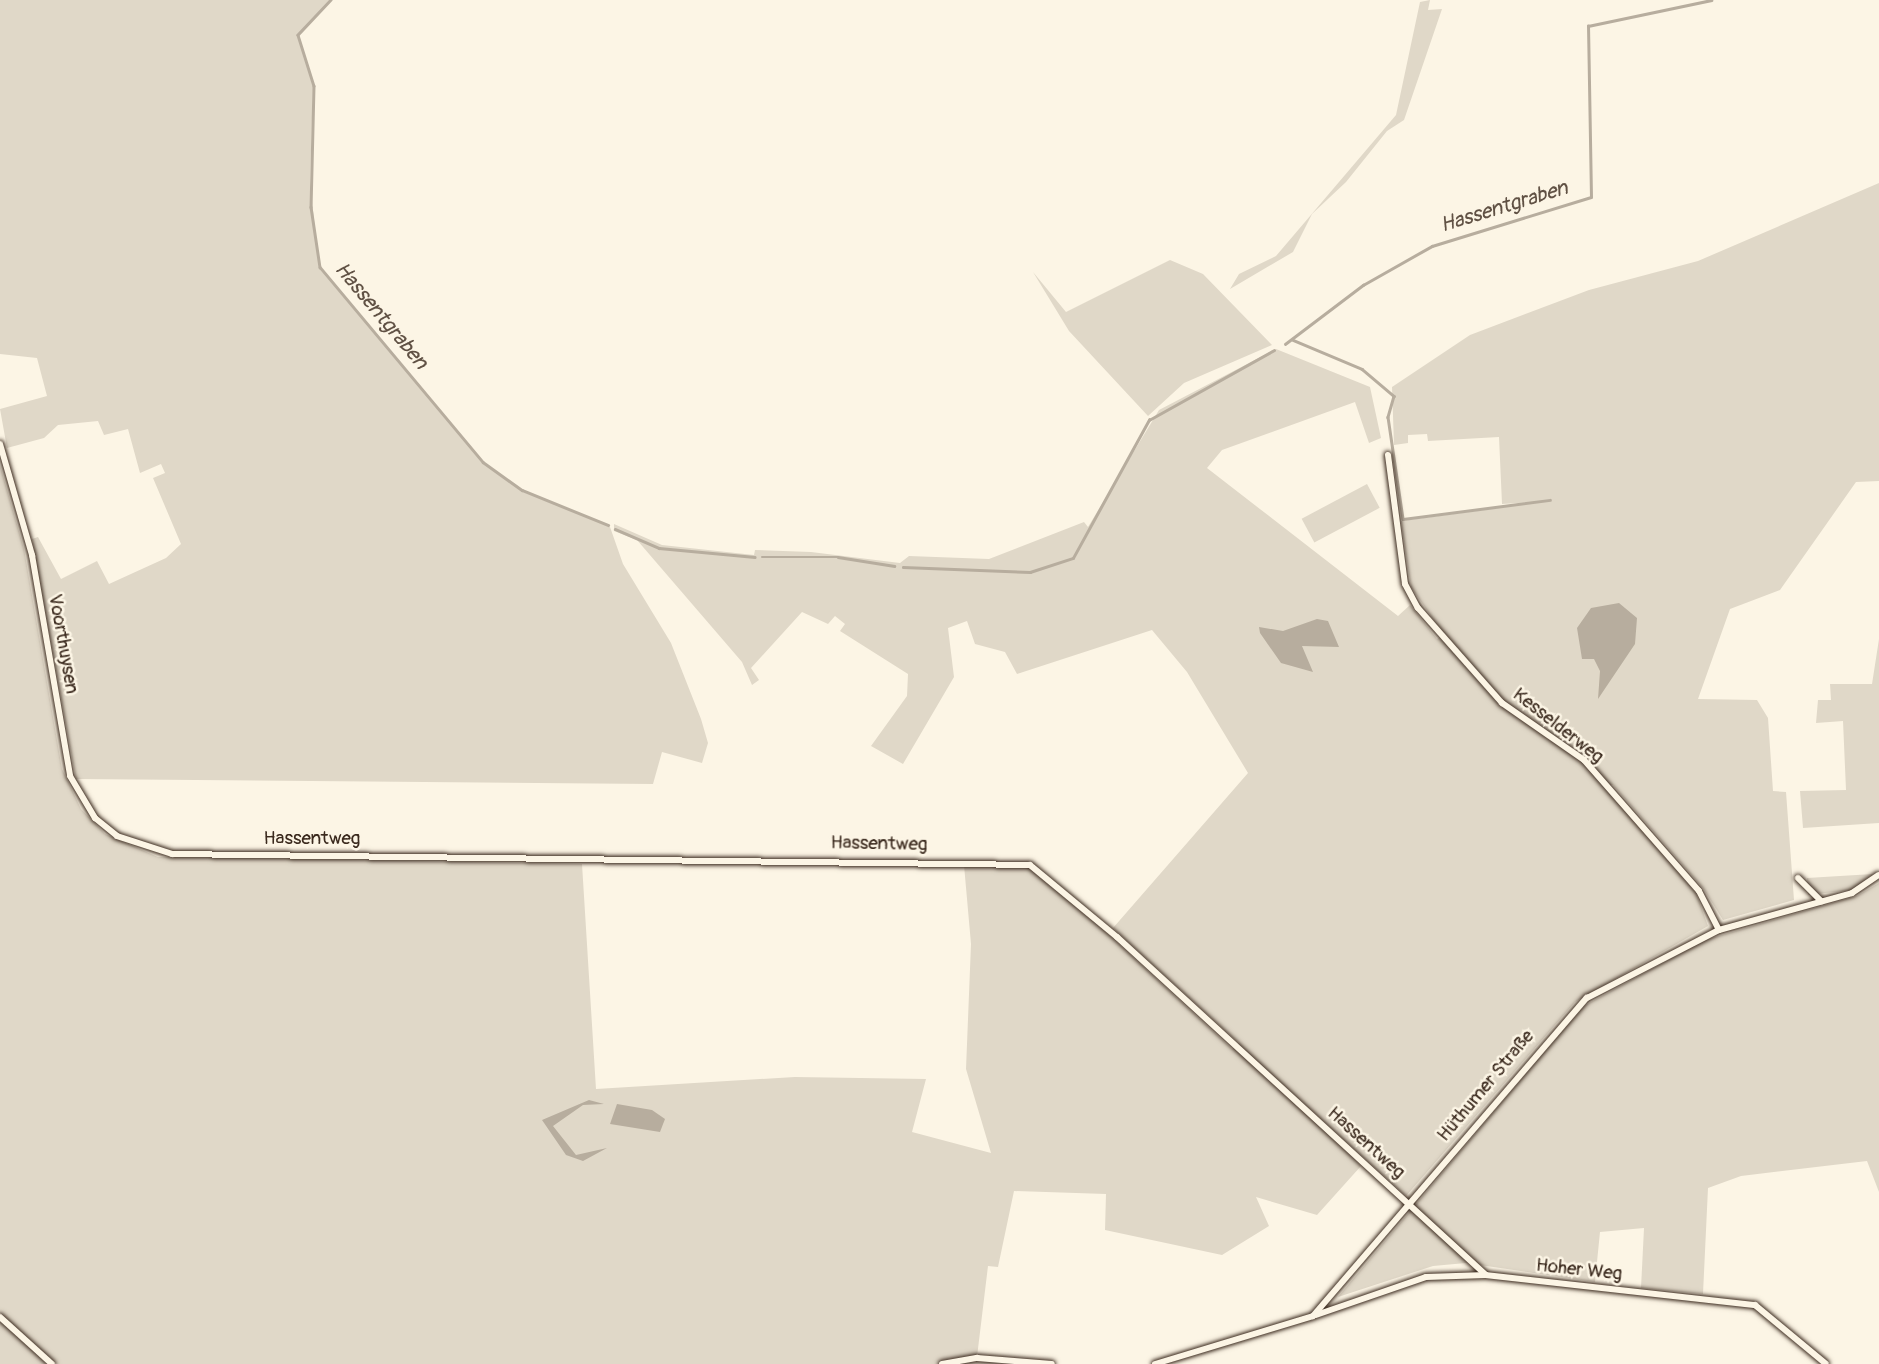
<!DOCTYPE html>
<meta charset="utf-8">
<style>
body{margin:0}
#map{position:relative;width:1879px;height:1364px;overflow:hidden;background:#fcf5e5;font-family:Pangolin,sans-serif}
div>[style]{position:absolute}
.green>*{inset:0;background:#e0d8c8;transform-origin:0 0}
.water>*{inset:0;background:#b7ad9e}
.stream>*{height:2.5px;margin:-1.25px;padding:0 1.25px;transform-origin:1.25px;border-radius:1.25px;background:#b7ad9e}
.roads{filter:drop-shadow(0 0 2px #3b2a1e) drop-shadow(0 0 2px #3b2a1e)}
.street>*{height:6px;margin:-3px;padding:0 3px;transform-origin:3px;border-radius:3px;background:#fcf5e5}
span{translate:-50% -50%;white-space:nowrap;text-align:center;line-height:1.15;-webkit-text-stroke:5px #fcf5e5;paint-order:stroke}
.street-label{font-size:19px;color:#3b2a1e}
.water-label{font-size:21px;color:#605144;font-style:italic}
</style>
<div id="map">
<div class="green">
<i style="clip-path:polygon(0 0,331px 0,298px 35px,313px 85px,310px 182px,319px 267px,483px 463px,521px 490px,610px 527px,623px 564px,671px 643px,701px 719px,708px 743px,702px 763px,662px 752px,653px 784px,76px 779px,32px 539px,38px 537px,61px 579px,97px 561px,109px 584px,166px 558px,181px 544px,153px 478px,165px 473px,161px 464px,140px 473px,128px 429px,104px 435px,98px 421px,58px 425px,44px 438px,7px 448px,0 409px,47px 396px,37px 358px,0 354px)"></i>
<i style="clip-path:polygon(1430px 0,1428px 10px,1442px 9px,1404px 120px,1387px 131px,1346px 182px,1312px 214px,1293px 252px,1230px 289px,1239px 274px,1276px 256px,1396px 115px,1420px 2px)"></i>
<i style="clip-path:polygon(1879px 183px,1879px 481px,1856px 482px,1780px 590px,1730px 609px,1698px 699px,1757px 700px,1768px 718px,1773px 791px,1786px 792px,1794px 900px,1723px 920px,1703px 888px,1613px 785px,1603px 785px,1696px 893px,1708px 926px,1575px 1002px,1406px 1196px,1266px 1069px,1361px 1166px,1317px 1215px,1256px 1197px,1269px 1226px,1222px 1255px,1105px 1230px,1106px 1194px,1014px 1191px,998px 1267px,988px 1266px,977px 1357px,1000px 1364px,57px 1364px,0 1314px,0 465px,24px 549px,62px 769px,81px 809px,105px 834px,158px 857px,582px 864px,596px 1089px,795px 1077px,926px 1079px,912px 1132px,991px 1153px,966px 1069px,971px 944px,964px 865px,1028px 867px,1055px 885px,1232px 1049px,1239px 1043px,1113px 928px,1248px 773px,1187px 672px,1152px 630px,1017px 674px,1005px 652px,975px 644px,967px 621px,948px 628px,954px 677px,903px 764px,871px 746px,907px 696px,908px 674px,840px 631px,845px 624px,835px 616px,828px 624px,802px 612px,751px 668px,759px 680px,752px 685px,742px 662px,637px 540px,614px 531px,614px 524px,662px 545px,754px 555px,755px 550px,811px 552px,900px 563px,909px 556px,989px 559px,1084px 522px,1088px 527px,1159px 410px,1276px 349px,1370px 387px,1381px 438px,1369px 443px,1355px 402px,1222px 450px,1207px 468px,1398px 616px,1410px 605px,1437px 639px,1444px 635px,1411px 587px,1401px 521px,1551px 501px,1502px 504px,1499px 437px,1428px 441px,1427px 434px,1408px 435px,1408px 443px,1394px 445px,1392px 387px,1470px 335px,1589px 290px,1698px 261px)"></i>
<i style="clip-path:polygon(1170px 260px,1203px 274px,1272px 345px,1184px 383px,1148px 416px,1069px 331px,1033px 272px,1066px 312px)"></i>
<i style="left:1367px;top:484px;width:27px;height:74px;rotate:62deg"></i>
<i style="clip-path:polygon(1879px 639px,1879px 823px,1803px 828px,1800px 791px,1846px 790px,1843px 721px,1816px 723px,1818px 700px,1831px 700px,1830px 684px,1872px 684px)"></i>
<i style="clip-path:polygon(1873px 874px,1851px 890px,1808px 895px,1807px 878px)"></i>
<i style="clip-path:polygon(1879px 883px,1879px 1192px,1867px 1161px,1741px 1176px,1708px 1188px,1703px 1294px,1641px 1288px,1644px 1228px,1600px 1232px,1595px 1282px,1466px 1263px,1433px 1266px,1338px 1297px,1582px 1007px,1705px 940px,1857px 896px)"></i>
<i style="clip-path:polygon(0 1322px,23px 1339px,46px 1364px,0 1364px)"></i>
</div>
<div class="water">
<i style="clip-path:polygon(1619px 603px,1637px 618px,1635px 644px,1598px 699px,1600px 671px,1594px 659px,1582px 659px,1577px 628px,1591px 608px)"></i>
<i style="clip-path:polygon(1317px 619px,1328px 621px,1339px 647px,1302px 646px,1313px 672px,1281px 663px,1260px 633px,1259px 627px,1283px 631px)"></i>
<i style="clip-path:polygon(589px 1100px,604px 1104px,583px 1105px,553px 1126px,576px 1155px,607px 1148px,583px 1161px,566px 1155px,542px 1120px)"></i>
<i style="clip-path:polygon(617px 1104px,652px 1110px,665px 1119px,660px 1132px,610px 1124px)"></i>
</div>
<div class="stream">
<i style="left:331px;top:0;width:48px;rotate:133.3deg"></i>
<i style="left:298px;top:35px;width:53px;rotate:72.6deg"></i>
<i style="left:314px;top:86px;width:121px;rotate:91.4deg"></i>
<i style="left:311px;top:207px;width:61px;rotate:81.5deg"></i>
<i style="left:320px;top:267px;width:254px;rotate:50.1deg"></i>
<i style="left:483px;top:462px;width:48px;rotate:35.7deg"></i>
<i style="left:522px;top:490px;width:93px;rotate:22.1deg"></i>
<i style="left:1293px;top:340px;width:75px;rotate:22.8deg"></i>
<i style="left:1362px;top:369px;width:42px;rotate:40.2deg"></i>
<i style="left:1394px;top:396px;width:22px;rotate:106deg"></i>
<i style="left:1388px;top:417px;width:103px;rotate:81.6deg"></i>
<i style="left:1403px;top:519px;width:148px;rotate:-7.4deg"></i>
<i style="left:1285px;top:344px;width:98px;rotate:-37.1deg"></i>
<i style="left:1363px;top:285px;width:79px;rotate:-29.5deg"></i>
<i style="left:1432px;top:246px;width:166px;rotate:-17.1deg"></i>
<i style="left:1591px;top:197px;width:171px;rotate:-91deg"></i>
<i style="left:1588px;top:26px;width:126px;rotate:-11.9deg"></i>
<i style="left:615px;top:529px;width:48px;rotate:23.4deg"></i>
<i style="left:659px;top:548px;width:96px;rotate:5.4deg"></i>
<i style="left:762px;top:557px;width:76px"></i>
<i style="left:838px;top:557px;width:57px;rotate:9.1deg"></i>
<i style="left:903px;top:567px;width:127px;rotate:2.3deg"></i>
<i style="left:1030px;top:572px;width:45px;rotate:-18deg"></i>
<i style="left:1073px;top:558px;width:158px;rotate:-61.2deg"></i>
<i style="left:1149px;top:420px;width:143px;rotate:-29.2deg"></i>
</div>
<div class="roads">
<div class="street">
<i style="left:0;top:444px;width:116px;rotate:73.9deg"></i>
<i style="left:32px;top:555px;width:224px;rotate:80.2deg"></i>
<i style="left:70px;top:776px;width:49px;rotate:59.2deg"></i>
<i style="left:95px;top:818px;width:28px;rotate:39deg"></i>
<i style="left:117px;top:836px;width:58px;rotate:18.1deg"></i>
<i style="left:172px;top:854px;width:858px;rotate:0.73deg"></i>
<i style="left:1030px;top:865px;width:113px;rotate:39.6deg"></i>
<i style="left:1117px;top:937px;width:500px;rotate:42.49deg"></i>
<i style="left:1388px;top:455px;width:130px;rotate:82.5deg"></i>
<i style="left:1405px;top:584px;width:27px;rotate:62deg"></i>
<i style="left:1418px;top:608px;width:127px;rotate:48.5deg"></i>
<i style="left:1502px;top:703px;width:100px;rotate:34.8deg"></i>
<i style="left:1584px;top:760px;width:174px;rotate:48.7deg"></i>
<i style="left:1699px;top:891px;width:44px;rotate:62.9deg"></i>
<i style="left:1798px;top:878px;width:33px;rotate:45deg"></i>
<i style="left:1316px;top:1315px;width:116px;rotate:-19.1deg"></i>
<i style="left:1426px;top:1277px;width:60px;rotate:-1.9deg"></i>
<i style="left:1486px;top:1275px;width:271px;rotate:6.4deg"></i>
<i style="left:1755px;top:1305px;width:92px;rotate:39.7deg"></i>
<i style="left:0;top:1317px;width:70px;rotate:42.1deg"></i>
<i style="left:942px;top:1364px;width:36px;rotate:-10deg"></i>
<i style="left:977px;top:1358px;width:75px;rotate:4.6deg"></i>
<i style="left:1155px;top:1364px;width:165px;rotate:-16.9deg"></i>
<i style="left:1313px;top:1316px;width:420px;rotate:-49.3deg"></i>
<i style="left:1587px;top:998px;width:148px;rotate:-27.3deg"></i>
<i style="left:1719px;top:930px;width:138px;rotate:-15.5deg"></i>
<i style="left:1852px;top:893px;width:32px;rotate:-34deg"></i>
</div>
</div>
<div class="street-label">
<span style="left:63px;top:644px;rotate:80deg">Voorthuysen</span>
<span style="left:1558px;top:726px;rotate:38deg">Kesselderweg</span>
<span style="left:312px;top:839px">Hassentweg</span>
<span style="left:879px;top:844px;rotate:1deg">Hassentweg</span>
<span style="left:1486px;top:1086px;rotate:-50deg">Hüthumer Straße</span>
<span style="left:1366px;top:1143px;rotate:42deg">Hassentweg</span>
<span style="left:1579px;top:1270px;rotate:6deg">Hoher Weg</span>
</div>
<div class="water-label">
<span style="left:1504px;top:207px;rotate:-17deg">Hassentgraben</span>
<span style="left:381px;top:316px;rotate:50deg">Hassentgraben</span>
</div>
</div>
